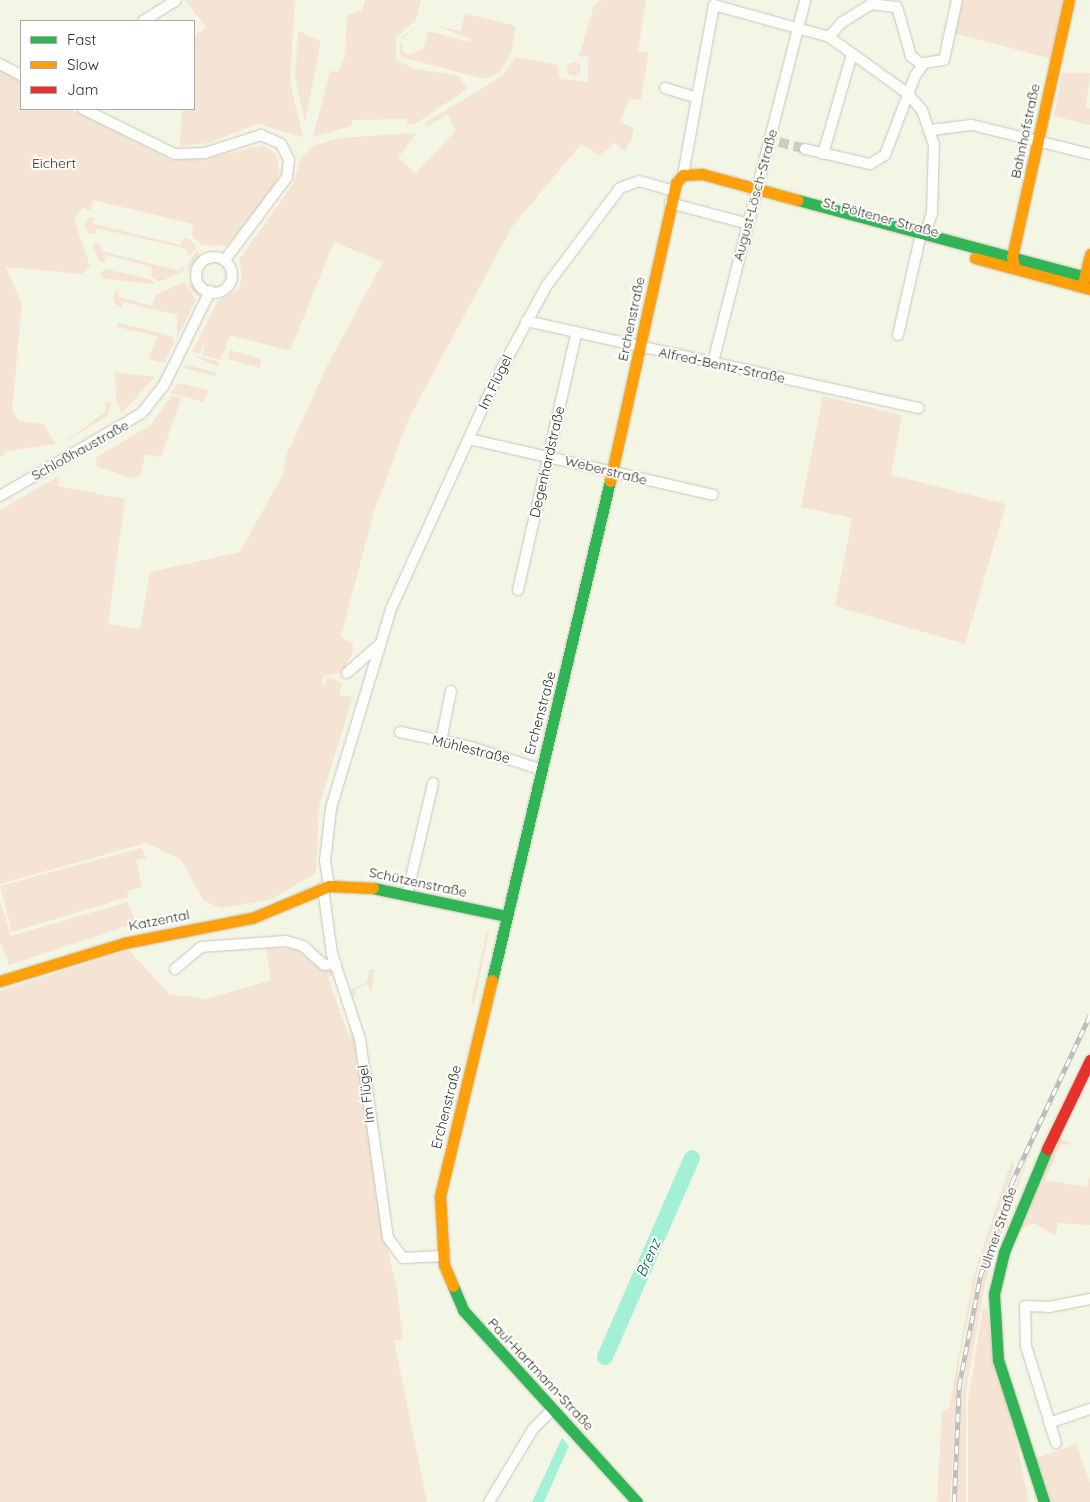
<!DOCTYPE html>
<meta charset="utf-8">
<style>
body{margin:0}
#map{position:relative;width:1090px;height:1502px;overflow:hidden;background:#f4f6e5;font-family:Quicksand,sans-serif}
div>[style]{position:absolute}
.green>*{inset:0;background:#f5e3d3;transform-origin:0 0}
.round{border-radius:50%}
.water>*{inset:0;background:#a4f0d7}
.river>*{height:16px;margin:-8px;padding:0 8px;transform-origin:8px;border-radius:8px;background:#a4f0d7}
.street-tunnel>*{height:10px;margin-top:-5px;transform-origin:0;background:repeating-linear-gradient(90deg,#cccebe 0 10px,transparent 0 15px)}
.roads{filter:drop-shadow(0 0 1px #c5c6b8) drop-shadow(0 0 1px #c5c6b8)}
.street>*{height:10px;margin:-5px;padding:0 5px;transform-origin:5px;border-radius:5px;background:#fdfefb}
.street>.ring{margin:-5px;padding:0;box-sizing:content-box;background:none;border:10px solid #fdfefb;border-radius:50%}
.fast>*{height:11px;margin:-5.5px;padding:0 5.5px;transform-origin:5.5px;border-radius:5.5px;background:#30b455}
.slow>*{height:11px;margin:-5.5px;padding:0 5.5px;transform-origin:5.5px;border-radius:5.5px;background:#ff9f0a}
.jam>*{height:11px;margin:-5.5px;padding:0 5.5px;transform-origin:5.5px;border-radius:5.5px;background:#e5322d}
.rail>*{height:4.5px;margin-top:-2.25px;transform-origin:0;background:repeating-linear-gradient(90deg,#fff 0 8px,#bdbdb9 0 16px);box-sizing:border-box;border-block:1px solid #bdbdb9}
span{translate:-50% -50%;white-space:nowrap;text-align:center;line-height:1.15;-webkit-text-stroke:4px #fff;paint-order:stroke}
.street-label{font-size:14px;color:#2e2f23}
.park-label{font-size:14px;color:#5a280a}
.water-label{font-size:15px;color:#086552;font-style:italic}
.legend{position:absolute;left:20px;top:20px;width:175px;height:90px;box-sizing:border-box;background:#fff;border:1px solid #abaca7;margin:0;padding:6px 9px;list-style:none;font-size:15px;color:#2e2f23}
.legend li{display:flex;align-items:center;gap:10px;height:25px}
.legend b{width:25px;border:1px solid #abaca7}
</style>
<div id="map">
<div class="green">
<i style="clip-path:polygon(185px 0,295px 0,290px 81px,303px 137px,258px 124px,208px 143px,180px 146px,182px 109px,194px 109px,194px 37px,206px 27px)"></i>
<i style="clip-path:polygon(365px 0,421px 0,416px 20px,396px 37px,396px 60px,413px 68px,459px 76px,467px 89px,415px 124px,407px 125px,407px 119px,352px 120px,351px 126px,313px 137px,330px 71px,338px 72px,345px 57px,347px 15px,362px 10px)"></i>
<i style="clip-path:polygon(603px 0,646px 0,638px 51px,649px 52px,641px 99px,629px 100px,620px 122px,634px 128px,631px 141px,625px 151px,615px 143px,600px 156px,581px 144px,512px 227px,409px 418px,374px 512px,341px 636px,353px 645px,353px 652px,342px 672px,324px 676px,322px 684px,325px 687px,327px 677px,342px 683px,339px 696px,353px 696px,319px 806px,316px 873px,270px 900px,221px 908px,204px 901px,181px 859px,146px 843px,0 884px,0 510px,59px 476px,58px 486px,125px 499px,108px 624px,140px 629px,150px 572px,240px 552px,283px 474px,286px 456px,327px 366px,383px 262px,334px 242px,290px 351px,230px 335px,221px 360px,202px 355px,206px 340px,199px 354px,192px 352px,218px 301px,238px 290px,242px 275px,239px 260px,293px 184px,301px 158px,313px 146px,339px 138px,416px 133px,398px 158px,416px 173px,456px 130px,447px 114px,427px 127px,425px 123px,504px 75px,516px 57px,557px 65px,560px 79px,588px 82px,588px 57px,579px 56px,594px 5px)"></i>
<i style="clip-path:polygon(957px 0,1065px 0,1052px 59px,950px 32px)"></i>
<i style="clip-path:polygon(465px 13px,516px 26px,511px 53px,500px 72px,484px 79px,401px 57px,399px 47px,402px 37px,421px 23px,401px 40px,403px 51px,410px 55px,423px 49px,428px 31px,469px 42px,469px 38px,433px 25px,461px 31px)"></i>
<i style="clip-path:polygon(298px 31px,321px 41px,305px 122px,295px 78px)"></i>
<i class="round" style="left:567px;top:62px;width:14px;height:14px"></i>
<i style="clip-path:polygon(0 70px,21px 81px,21px 109px,71px 109px,171px 160px,206px 159px,263px 145px,276px 154px,280px 171px,273px 189px,227px 246px,202px 245px,192px 236px,193px 224px,93px 200px,91px 210px,83px 208px,74px 219px,90px 266px,82px 274px,6px 267px,22px 304px,12px 411px,19px 421px,43px 424px,56px 444px,8px 451px,0 458px)"></i>
<i style="clip-path:polygon(1062px 73px,1090px 73px,1086px 107px,1090px 109px,1090px 125px,1054px 116px)"></i>
<i style="clip-path:polygon(89px 217px,94px 218px,93px 224px,181px 245px,183px 238px,190px 239px,197px 248px,188px 257px,187px 249px,97px 228px,95px 234px,89px 234px,84px 225px)"></i>
<i style="clip-path:polygon(92px 243px,101px 245px,101px 251px,180px 271px,184px 264px,183px 272px,159px 282px,151px 276px,152px 267px,106px 255px,104px 262px,99px 261px)"></i>
<i style="clip-path:polygon(197px 251px,201px 258px,186px 271px,190px 260px)"></i>
<i style="clip-path:polygon(105px 269px,150px 279px,155px 284px,105px 279px,100px 273px)"></i>
<i style="clip-path:polygon(184px 282px,196px 300px,177px 338px,177px 315px,123px 302px,121px 308px,114px 302px,114px 293px,119px 290px,118px 297px,152px 306px,155px 295px)"></i>
<i style="clip-path:polygon(187px 282px,198px 287px,200px 298px,192px 291px)"></i>
<i style="clip-path:polygon(119px 316px,118px 323px,172px 336px,174px 343px,164px 363px,148px 359px,158px 336px,117px 327px)"></i>
<i style="left:230px;top:350px;width:33px;height:9px;rotate:16deg"></i>
<i style="clip-path:polygon(191px 355px,220px 362px,218px 366px)"></i>
<i style="clip-path:polygon(186px 365px,216px 372px,215px 376px,183px 368px)"></i>
<i style="clip-path:polygon(115px 372px,155px 377px,122px 413px,116px 398px)"></i>
<i style="clip-path:polygon(178px 383px,208px 390px,204px 402px,171px 393px)"></i>
<i style="clip-path:polygon(171px 396px,181px 398px,161px 457px,145px 454px,141px 473px,134px 479px,98px 467px,95px 458px,151px 425px)"></i>
<i style="clip-path:polygon(823px 396px,902px 415px,891px 475px,1006px 504px,965px 644px,835px 606px,852px 518px,801px 507px)"></i>
<i style="clip-path:polygon(107px 401px,111px 403px,107px 416px,60px 445px,105px 412px)"></i>
<i style="clip-path:polygon(141px 848px,147px 858px,136px 860px,142px 887px,127px 891px,128px 897px,12px 932px,0 886px)"></i>
<i style="clip-path:polygon(0 901px,11px 936px,128px 902px,136px 923px,9px 965px,0 941px)"></i>
<i style="clip-path:polygon(487px 931px,489px 931px,474px 1004px,471px 1003px)"></i>
<i style="clip-path:polygon(296px 948px,314px 964px,332px 968px,334px 974px,328px 977px,348px 1034px,355px 1033px,377px 1202px,397px 1289px,403px 1339px,394px 1341px,427px 1502px,0 1502px,0 991px,129px 950px,169px 994px,206px 999px,271px 980px,266px 949px)"></i>
<i style="clip-path:polygon(375px 969px,371px 993px,367px 984px,355px 990px,357px 995px,352px 997px,350px 990px,367px 982px,369px 970px)"></i>
<i style="clip-path:polygon(1035px 1138px,985px 1283px,966px 1391px,966px 1502px,957px 1502px,958px 1427px,973px 1318px,991px 1247px)"></i>
<i style="clip-path:polygon(1059px 1138px,1074px 1145px,1061px 1144px,1045px 1180px,1087px 1187px,1090px 1174px,1090px 1225px,1058px 1223px,1055px 1236px,1034px 1223px,1019px 1230px)"></i>
<i style="clip-path:polygon(1011px 1162px,1015px 1164px,977px 1274px,959px 1361px,950px 1502px,937px 1502px,942px 1411px,949px 1408px,973px 1278px)"></i>
<i style="clip-path:polygon(983px 1307px,987px 1308px,993px 1361px,1015px 1434px,1029px 1502px,968px 1502px,968px 1402px)"></i>
<i style="clip-path:polygon(1076px 1444px,1090px 1482px,1090px 1502px,1051px 1502px,1036px 1458px)"></i>
</div>
<div class="water">
<i style="clip-path:polygon(562px 1438px,569px 1446px,544px 1502px,532px 1502px)"></i>
</div>
<div class="river">
<i style="left:605px;top:1357px;width:217px;rotate:-66.4deg"></i>
</div>
<div class="street-tunnel">
<i style="left:779px;top:142px;width:27px;rotate:15deg"></i>
</div>
<div class="roads">
<div class="street">
<i style="left:143px;top:21px;width:39px;rotate:-32deg"></i>
<i style="left:829px;top:37px;width:18px;rotate:-49deg"></i>
<i style="left:841px;top:23px;width:36px;rotate:-32deg"></i>
<i style="left:871px;top:4px;width:26px;rotate:7deg"></i>
<i style="left:897px;top:7px;width:51px;rotate:74.1deg"></i>
<i style="left:911px;top:56px;width:14px;rotate:39deg"></i>
<i style="left:0;top:64px;width:24px;rotate:28deg"></i>
<i style="left:665px;top:88px;width:31px;rotate:17deg"></i>
<i style="left:83px;top:109px;width:102px;rotate:26.1deg"></i>
<i style="left:175px;top:154px;width:30px;rotate:-2deg"></i>
<i style="left:205px;top:153px;width:59px;rotate:-17.8deg"></i>
<i style="left:261px;top:135px;width:22px;rotate:24deg"></i>
<i style="left:281px;top:144px;width:18px;rotate:63deg"></i>
<i style="left:289px;top:160px;width:17px;rotate:97deg"></i>
<i style="left:287px;top:177px;width:104px;rotate:126.8deg"></i>
<i style="left:931px;top:130px;width:41px;rotate:-7deg"></i>
<i style="left:972px;top:125px;width:122px;rotate:13.8deg"></i>
<i style="left:805px;top:149px;width:67px;rotate:13deg"></i>
<i style="left:870px;top:164px;width:17px;rotate:-31deg"></i>
<i style="left:885px;top:155px;width:85px;rotate:-69.2deg"></i>
<i style="left:915px;top:76px;width:16px;rotate:-55deg"></i>
<i style="left:924px;top:63px;width:20px;rotate:-9deg"></i>
<i style="left:944px;top:60px;width:61px;rotate:-77.8deg"></i>
<i style="left:823px;top:154px;width:104px;rotate:-73.8deg"></i>
<i style="left:683px;top:175px;width:173px;rotate:-79.7deg"></i>
<i style="left:714px;top:5px;width:119px;rotate:15.5deg"></i>
<i style="left:829px;top:37px;width:96px;rotate:35.7deg"></i>
<i style="left:907px;top:93px;width:23px;rotate:49deg"></i>
<i style="left:922px;top:110px;width:36px;rotate:71deg"></i>
<i style="left:934px;top:144px;width:69px;rotate:91.7deg"></i>
<i style="left:932px;top:213px;width:23px;rotate:108deg"></i>
<i style="left:670px;top:203px;width:78px;rotate:14.9deg"></i>
<i class="ring" style="left:196px;top:257px;width:26px;height:26px"></i>
<i style="left:526px;top:321px;width:402px;rotate:12.5deg"></i>
<i style="left:898px;top:335px;width:104px;rotate:-77.2deg"></i>
<i style="left:713px;top:362px;width:374px;rotate:-75.7deg"></i>
<i style="left:469px;top:439px;width:250px;rotate:12.9deg"></i>
<i style="left:0;top:496px;width:164px;rotate:-30.3deg"></i>
<i style="left:142px;top:413px;width:36px;rotate:-52deg"></i>
<i style="left:164px;top:385px;width:105px;rotate:-63.9deg"></i>
<i style="left:518px;top:590px;width:262px;rotate:-77.2deg"></i>
<i style="left:347px;top:673px;width:43px;rotate:-41.2deg"></i>
<i style="left:400px;top:732px;width:73px;rotate:11.9deg"></i>
<i style="left:471px;top:747px;width:72px;rotate:17.7deg"></i>
<i style="left:441px;top:741px;width:51px;rotate:-78.7deg"></i>
<i style="left:329px;top:886px;width:25px;rotate:-99deg"></i>
<i style="left:325px;top:861px;width:53px;rotate:-83.5deg"></i>
<i style="left:331px;top:808px;width:208px;rotate:-73.2deg"></i>
<i style="left:391px;top:609px;width:251px;rotate:-65.5deg"></i>
<i style="left:495px;top:381px;width:109px;rotate:-61.6deg"></i>
<i style="left:547px;top:285px;width:121px;rotate:-53deg"></i>
<i style="left:620px;top:188px;width:20px;rotate:-20deg"></i>
<i style="left:639px;top:181px;width:36px;rotate:16deg"></i>
<i style="left:323px;top:888px;width:67px;rotate:82.2deg"></i>
<i style="left:332px;top:954px;width:89px;rotate:71.8deg"></i>
<i style="left:360px;top:1039px;width:201px;rotate:82deg"></i>
<i style="left:388px;top:1238px;width:25px;rotate:53deg"></i>
<i style="left:403px;top:1258px;width:39px;rotate:-3deg"></i>
<i style="left:407px;top:895px;width:115px;rotate:-76.9deg"></i>
<i style="left:175px;top:969px;width:34px;rotate:-40deg"></i>
<i style="left:201px;top:947px;width:85px;rotate:-4deg"></i>
<i style="left:286px;top:941px;width:18px;rotate:16deg"></i>
<i style="left:303px;top:946px;width:28px;rotate:42deg"></i>
<i style="left:324px;top:965px;width:12px;rotate:-5deg"></i>
<i style="left:1049px;top:1423px;width:43px;rotate:-18.9deg"></i>
<i style="left:1056px;top:1443px;width:102px;rotate:-107.2deg"></i>
<i style="left:1026px;top:1346px;width:40px;rotate:-91.4deg"></i>
<i style="left:1025px;top:1306px;width:24px;rotate:2deg"></i>
<i style="left:1049px;top:1307px;width:42px;rotate:-11deg"></i>
<i style="left:489px;top:1502px;width:85px;rotate:-58.9deg"></i>
<i style="left:533px;top:1429px;width:28px;rotate:-45deg"></i>
</div>
<div class="fast">
<i style="left:798px;top:200px;width:302px;rotate:15deg"></i>
<i style="left:373px;top:888px;width:137px;rotate:11.8deg"></i>
<i style="left:492px;top:980px;width:513px;rotate:-76.7deg"></i>
<i style="left:453px;top:1286px;width:26px;rotate:67deg"></i>
<i style="left:463px;top:1310px;width:259px;rotate:47.8deg"></i>
<i style="left:1044px;top:1502px;width:149px;rotate:-107.9deg"></i>
<i style="left:998px;top:1360px;width:66px;rotate:-93.5deg"></i>
<i style="left:994px;top:1294px;width:43px;rotate:-76.6deg"></i>
<i style="left:1004px;top:1252px;width:112px;rotate:-67.3deg"></i>
</div>
<div class="slow">
<i style="left:975px;top:258px;width:119px;rotate:15.1deg"></i>
<i style="left:1014px;top:267px;width:10px;rotate:-101deg"></i>
<i style="left:1012px;top:257px;width:263px;rotate:-77.5deg"></i>
<i style="left:1082px;top:287px;width:34px;rotate:-76deg"></i>
<i style="left:610px;top:481px;width:305px;rotate:-77.5deg"></i>
<i style="left:676px;top:183px;width:11px;rotate:-49deg"></i>
<i style="left:683px;top:175px;width:19px;rotate:-3deg"></i>
<i style="left:702px;top:174px;width:99px;rotate:15.2deg"></i>
<i style="left:0;top:981px;width:130px;rotate:-17deg"></i>
<i style="left:124px;top:943px;width:130px;rotate:-11.1deg"></i>
<i style="left:252px;top:918px;width:83px;rotate:-22.6deg"></i>
<i style="left:329px;top:886px;width:44px;rotate:2.6deg"></i>
<i style="left:453px;top:1286px;width:23px;rotate:-113deg"></i>
<i style="left:444px;top:1265px;width:69px;rotate:-93.3deg"></i>
<i style="left:440px;top:1196px;width:222px;rotate:-76.5deg"></i>
</div>
<div class="jam">
<i style="left:1047px;top:1149px;width:99px;rotate:-64.2deg"></i>
</div>
</div>
<div class="rail">
<i style="left:954px;top:1502px;width:116px;rotate:-87.5deg"></i>
<i style="left:959px;top:1386px;width:111px;rotate:-79.1deg"></i>
<i style="left:980px;top:1277px;width:100px;rotate:-71.4deg"></i>
<i style="left:1012px;top:1182px;width:184px;rotate:-65deg"></i>
</div>
<div class="street-label">
<span style="left:1025px;top:131px;rotate:-78deg">Bahnhofstraße</span>
<span style="left:755px;top:195px;rotate:-75deg">August-Lösch-Straße</span>
<span style="left:881px;top:217px;rotate:15deg">St. Pöltener Straße</span>
<span style="left:631px;top:319px;rotate:-78deg">Erchenstraße</span>
<span style="left:722px;top:365px;rotate:12deg">Alfred-Bentz-Straße</span>
<span style="left:495px;top:382px;rotate:-64deg">Im Flügel</span>
<span style="left:80px;top:450px;rotate:-29deg">Schloßhaustraße</span>
<span style="left:547px;top:462px;rotate:-77deg">Degenhardstraße</span>
<span style="left:606px;top:470px;rotate:14deg">Weberstraße</span>
<span style="left:540px;top:713px;rotate:-75deg">Erchenstraße</span>
<span style="left:471px;top:749px;rotate:14deg">Mühlestraße</span>
<span style="left:418px;top:882px;rotate:12deg">Schützenstraße</span>
<span style="left:159px;top:920px;rotate:-11deg">Katzental</span>
<span style="left:366px;top:1094px;rotate:-97deg">Im Flügel</span>
<span style="left:446px;top:1107px;rotate:-76deg">Erchenstraße</span>
<span style="left:998px;top:1228px;rotate:-71deg">Ulmer Straße</span>
<span style="left:541px;top:1374px;rotate:47deg">Paul-Hartmann-Straße</span>
</div>
<div class="park-label">
<span style="left:54px;top:163px">Eichert</span>
</div>
<div class="water-label">
<span style="left:648px;top:1258px;rotate:-66deg">Brenz</span>
</div>
<ul class="legend">
<li><b style="height:6px;background:#30b455"></b>Fast</li>
<li><b style="height:6px;background:#ff9f0a"></b>Slow</li>
<li><b style="height:6px;background:#e5322d"></b>Jam</li>
</ul>
</div>
